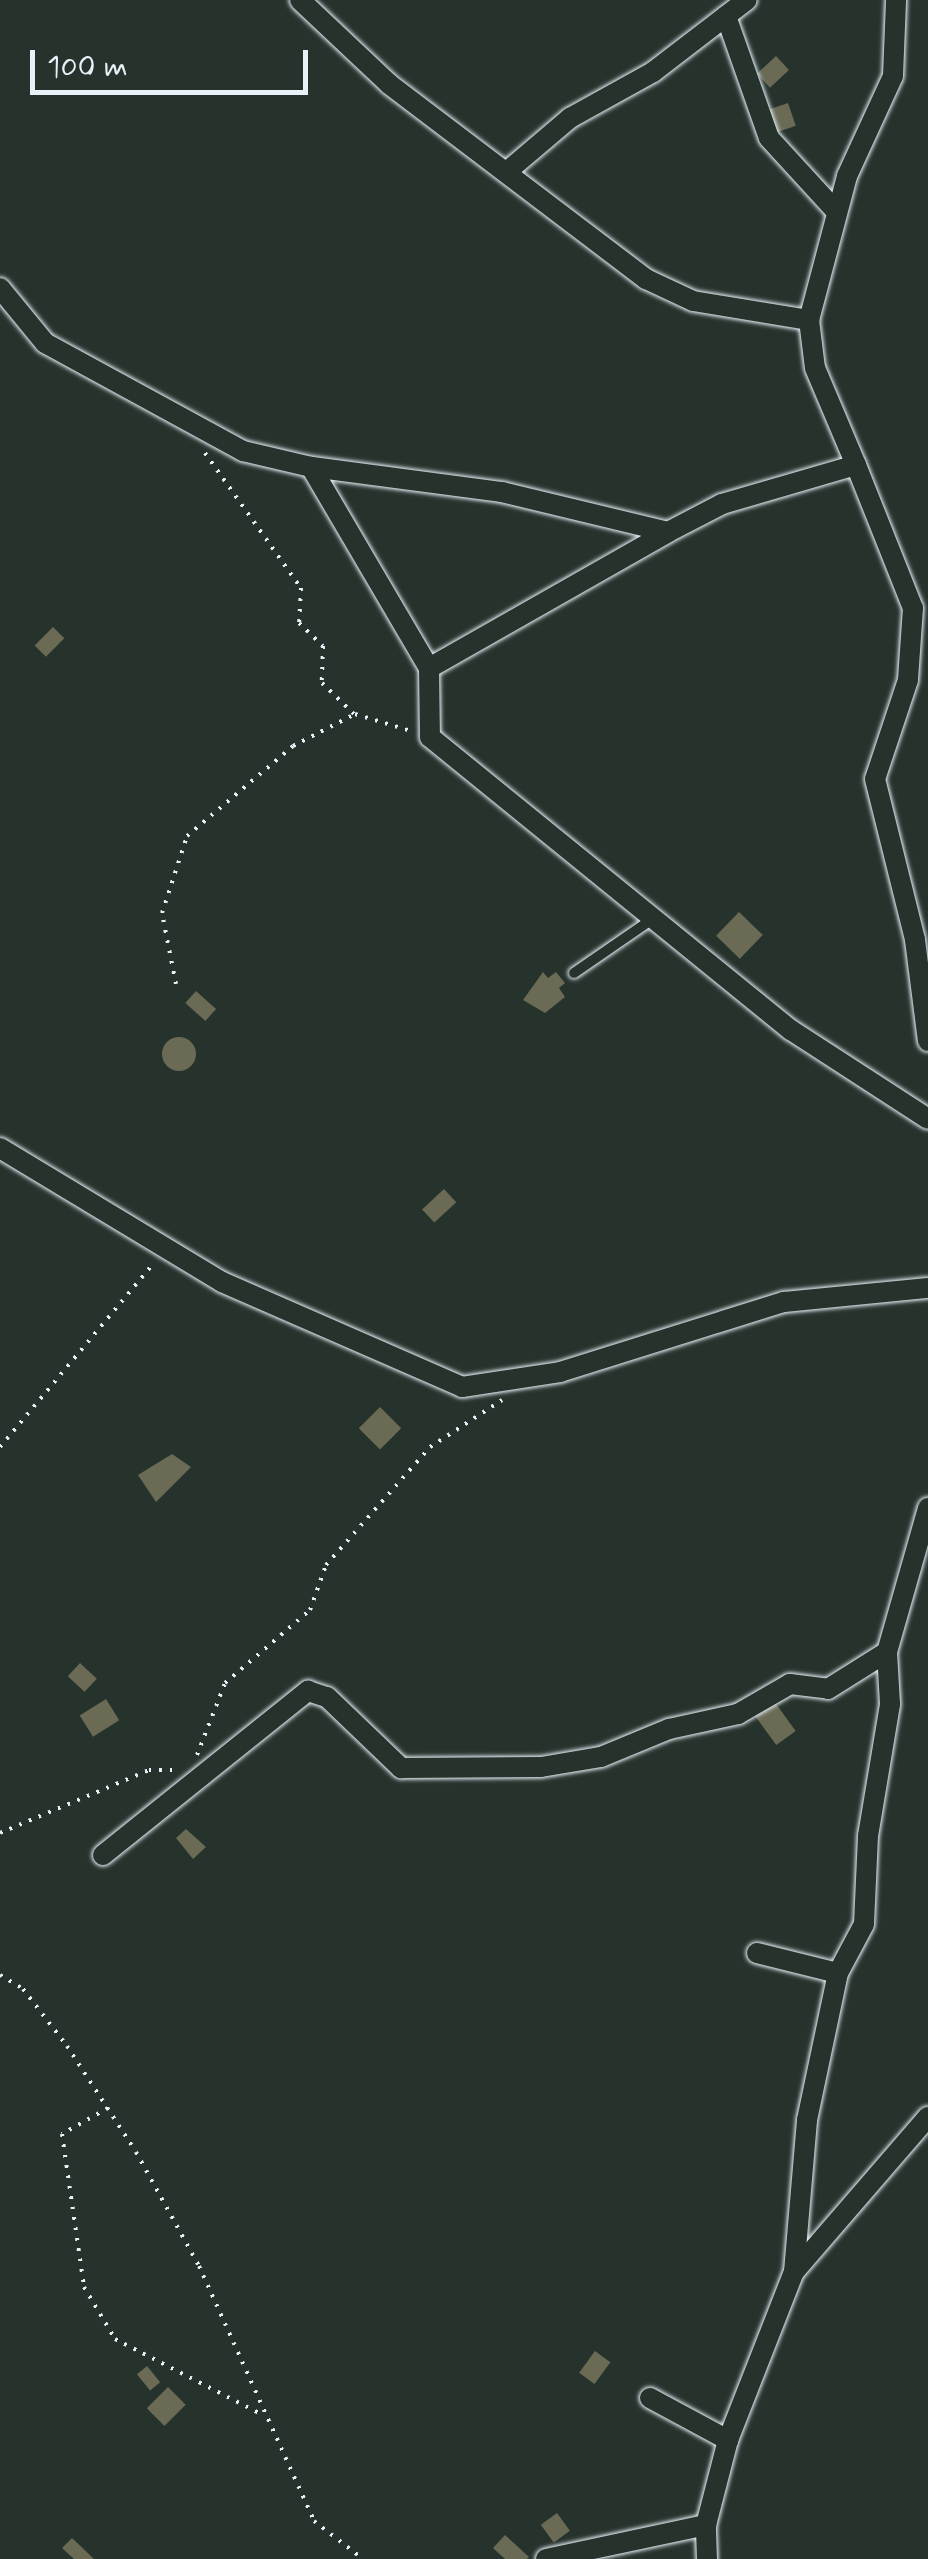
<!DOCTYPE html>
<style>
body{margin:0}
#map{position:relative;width:928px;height:2559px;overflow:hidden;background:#26332d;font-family:Mynerve,sans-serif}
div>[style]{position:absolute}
.building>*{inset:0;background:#6a6a55;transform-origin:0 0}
.round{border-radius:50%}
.path>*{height:4px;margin-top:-2px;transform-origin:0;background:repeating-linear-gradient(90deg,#e8f1f8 0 2.5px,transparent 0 10.5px)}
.roads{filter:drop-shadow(0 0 2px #e8f1f8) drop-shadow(0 0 2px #e8f1f8)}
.lane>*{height:10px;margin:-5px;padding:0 5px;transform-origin:5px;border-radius:5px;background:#26332d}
.street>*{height:20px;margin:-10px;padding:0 10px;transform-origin:10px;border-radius:10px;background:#26332d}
span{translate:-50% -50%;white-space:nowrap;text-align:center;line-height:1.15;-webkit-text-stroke:9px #26332d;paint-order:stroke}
.scale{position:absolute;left:30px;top:50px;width:278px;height:45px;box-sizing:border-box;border:5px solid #e8f1f8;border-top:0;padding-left:12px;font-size:30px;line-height:35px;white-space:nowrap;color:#e8f1f8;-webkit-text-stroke:8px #26332d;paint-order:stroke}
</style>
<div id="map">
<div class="building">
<i style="left:776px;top:56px;width:19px;height:26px;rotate:47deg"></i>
<i style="left:788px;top:103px;width:24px;height:23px;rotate:71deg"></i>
<i style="left:53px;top:627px;width:16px;height:26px;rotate:45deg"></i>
<i style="left:739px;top:912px;width:33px;height:33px;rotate:44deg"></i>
<i style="clip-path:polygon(543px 972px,548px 978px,556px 972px,565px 983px,559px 988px,565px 997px,545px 1013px,523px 1000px)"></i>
<i style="left:196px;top:991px;width:27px;height:16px;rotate:42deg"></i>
<i class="round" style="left:162px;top:1037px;width:34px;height:34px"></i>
<i style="left:444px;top:1189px;width:18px;height:30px;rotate:47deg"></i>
<i style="left:380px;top:1407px;width:30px;height:30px;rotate:45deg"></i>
<i style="clip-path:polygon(172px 1454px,191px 1467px,156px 1502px,138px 1475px)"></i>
<i style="left:80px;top:1663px;width:23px;height:18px;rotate:43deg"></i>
<i style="left:771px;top:1697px;width:42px;height:24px;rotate:54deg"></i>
<i style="left:106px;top:1699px;width:25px;height:31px;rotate:58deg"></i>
<i style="clip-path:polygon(186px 1829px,206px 1847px,193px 1859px,176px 1838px)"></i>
<i style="left:595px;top:2351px;width:19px;height:27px;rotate:36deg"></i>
<i style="left:147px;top:2366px;width:21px;height:13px;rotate:51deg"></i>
<i style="left:168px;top:2387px;width:25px;height:30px;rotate:45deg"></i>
<i style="left:557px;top:2513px;width:22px;height:20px;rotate:54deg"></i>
<i style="clip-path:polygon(505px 2535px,529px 2557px,527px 2559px,505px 2559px,493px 2548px)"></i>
<i style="clip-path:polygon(72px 2538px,94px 2559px,74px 2559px,62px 2548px)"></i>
</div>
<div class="path">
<i style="left:205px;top:453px;width:166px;rotate:54.6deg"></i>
<i style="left:301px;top:588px;width:35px;rotate:93deg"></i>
<i style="left:299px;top:623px;width:33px;rotate:44deg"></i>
<i style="left:323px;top:646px;width:37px;rotate:92deg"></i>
<i style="left:322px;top:683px;width:45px;rotate:44.1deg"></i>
<i style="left:176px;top:984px;width:72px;rotate:-101.2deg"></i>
<i style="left:162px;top:913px;width:81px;rotate:-72deg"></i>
<i style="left:187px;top:836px;width:139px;rotate:-40.3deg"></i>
<i style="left:293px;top:746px;width:70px;rotate:-27.3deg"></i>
<i style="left:355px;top:714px;width:59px;rotate:16.9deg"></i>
<i style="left:0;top:1447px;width:240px;rotate:-50.1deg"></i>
<i style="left:197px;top:1755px;width:77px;rotate:-68.7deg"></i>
<i style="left:225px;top:1683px;width:112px;rotate:-40.7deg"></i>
<i style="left:310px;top:1610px;width:48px;rotate:-70.4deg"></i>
<i style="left:326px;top:1565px;width:157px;rotate:-48.6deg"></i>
<i style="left:430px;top:1447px;width:86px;rotate:-33.1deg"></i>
<i style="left:0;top:1833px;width:162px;rotate:-22.9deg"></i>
<i style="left:149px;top:1770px;width:28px"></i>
<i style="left:0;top:1975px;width:27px;rotate:31deg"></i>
<i style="left:23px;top:1989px;width:72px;rotate:52.3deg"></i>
<i style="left:67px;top:2046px;width:126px;rotate:56.9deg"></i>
<i style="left:136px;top:2152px;width:130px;rotate:61.1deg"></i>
<i style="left:199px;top:2266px;width:280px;rotate:65.7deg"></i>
<i style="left:314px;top:2521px;width:62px;rotate:37.8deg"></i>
<i style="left:108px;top:2108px;width:53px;rotate:150.5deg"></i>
<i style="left:62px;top:2134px;width:155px;rotate:81.8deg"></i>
<i style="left:84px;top:2287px;width:61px;rotate:59.2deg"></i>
<i style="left:115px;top:2339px;width:166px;rotate:27.2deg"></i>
</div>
<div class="roads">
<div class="lane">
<i style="left:574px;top:973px;width:93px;rotate:-34.5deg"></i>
</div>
<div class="street">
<i style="left:300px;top:0;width:122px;rotate:43.3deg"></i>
<i style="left:389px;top:84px;width:323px;rotate:37.2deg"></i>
<i style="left:646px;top:279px;width:52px;rotate:25.1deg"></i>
<i style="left:693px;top:301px;width:118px;rotate:9.3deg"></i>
<i style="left:809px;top:320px;width:48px;rotate:82.9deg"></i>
<i style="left:815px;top:368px;width:105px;rotate:67.1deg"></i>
<i style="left:856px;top:465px;width:140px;rotate:163.8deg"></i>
<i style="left:722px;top:504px;width:61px;rotate:152.6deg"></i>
<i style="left:668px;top:532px;width:171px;rotate:-166.5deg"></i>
<i style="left:502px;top:492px;width:193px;rotate:-172.5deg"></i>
<i style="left:726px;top:16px;width:129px;rotate:70.6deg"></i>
<i style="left:769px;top:138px;width:98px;rotate:47.5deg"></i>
<i style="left:510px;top:169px;width:79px;rotate:-40.4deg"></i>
<i style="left:570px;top:118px;width:95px;rotate:-29deg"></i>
<i style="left:653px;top:72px;width:118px;rotate:-37.5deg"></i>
<i style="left:0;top:288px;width:71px;rotate:50.7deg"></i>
<i style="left:45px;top:343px;width:226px;rotate:28.6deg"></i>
<i style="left:243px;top:451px;width:70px;rotate:13.2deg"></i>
<i style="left:311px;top:467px;width:233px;rotate:59.6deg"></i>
<i style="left:429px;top:668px;width:69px;rotate:89.2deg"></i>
<i style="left:430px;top:737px;width:465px;rotate:39.1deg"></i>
<i style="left:791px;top:1030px;width:163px;rotate:33deg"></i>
<i style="left:809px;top:320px;width:149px;rotate:-75.2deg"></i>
<i style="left:847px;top:176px;width:110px;rotate:-65.3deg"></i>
<i style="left:893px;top:76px;width:76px;rotate:-87.7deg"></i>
<i style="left:856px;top:465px;width:154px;rotate:68.3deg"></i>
<i style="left:913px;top:608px;width:72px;rotate:94deg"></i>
<i style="left:908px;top:680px;width:104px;rotate:108.4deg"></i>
<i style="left:875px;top:779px;width:166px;rotate:76deg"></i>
<i style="left:915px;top:940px;width:102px;rotate:82.7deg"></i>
<i style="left:429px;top:668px;width:275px;rotate:-29.6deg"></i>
<i style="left:0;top:1148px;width:259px;rotate:31.1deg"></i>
<i style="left:222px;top:1282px;width:262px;rotate:23.6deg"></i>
<i style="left:462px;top:1387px;width:99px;rotate:-8.7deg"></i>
<i style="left:560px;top:1372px;width:235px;rotate:-17.4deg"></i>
<i style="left:784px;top:1302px;width:145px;rotate:-5.6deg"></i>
<i style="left:103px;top:1855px;width:263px;rotate:-38.7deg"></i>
<i style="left:308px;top:1691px;width:20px;rotate:18deg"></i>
<i style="left:327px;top:1697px;width:103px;rotate:43.8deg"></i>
<i style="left:401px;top:1768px;width:140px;rotate:-0.4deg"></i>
<i style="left:541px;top:1767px;width:61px;rotate:-9.5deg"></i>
<i style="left:601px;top:1757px;width:74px;rotate:-22.4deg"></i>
<i style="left:669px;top:1729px;width:71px;rotate:-12.3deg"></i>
<i style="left:738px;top:1714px;width:60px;rotate:-30deg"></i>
<i style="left:790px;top:1684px;width:38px;rotate:7deg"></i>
<i style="left:828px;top:1689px;width:70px;rotate:-32.1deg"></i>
<i style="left:887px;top:1652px;width:150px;rotate:-74.1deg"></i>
<i style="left:757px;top:1953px;width:83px;rotate:13.9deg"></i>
<i style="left:838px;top:1973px;width:55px;rotate:-62deg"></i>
<i style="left:864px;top:1924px;width:88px;rotate:-87.4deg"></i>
<i style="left:868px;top:1836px;width:134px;rotate:-80.5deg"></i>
<i style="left:890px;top:1704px;width:52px;rotate:-93.3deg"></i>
<i style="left:794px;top:2272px;width:205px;rotate:-49.2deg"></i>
<i style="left:650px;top:2398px;width:89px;rotate:28.3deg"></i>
<i style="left:728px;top:2440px;width:180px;rotate:-68.6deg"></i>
<i style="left:794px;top:2272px;width:153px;rotate:-85.1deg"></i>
<i style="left:807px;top:2120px;width:150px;rotate:-78.1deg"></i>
<i style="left:546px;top:2559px;width:164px;rotate:-12deg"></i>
<i style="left:707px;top:2559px;width:34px;rotate:-92deg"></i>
<i style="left:706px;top:2525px;width:88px;rotate:-75.5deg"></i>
</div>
</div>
<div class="scale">100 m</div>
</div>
